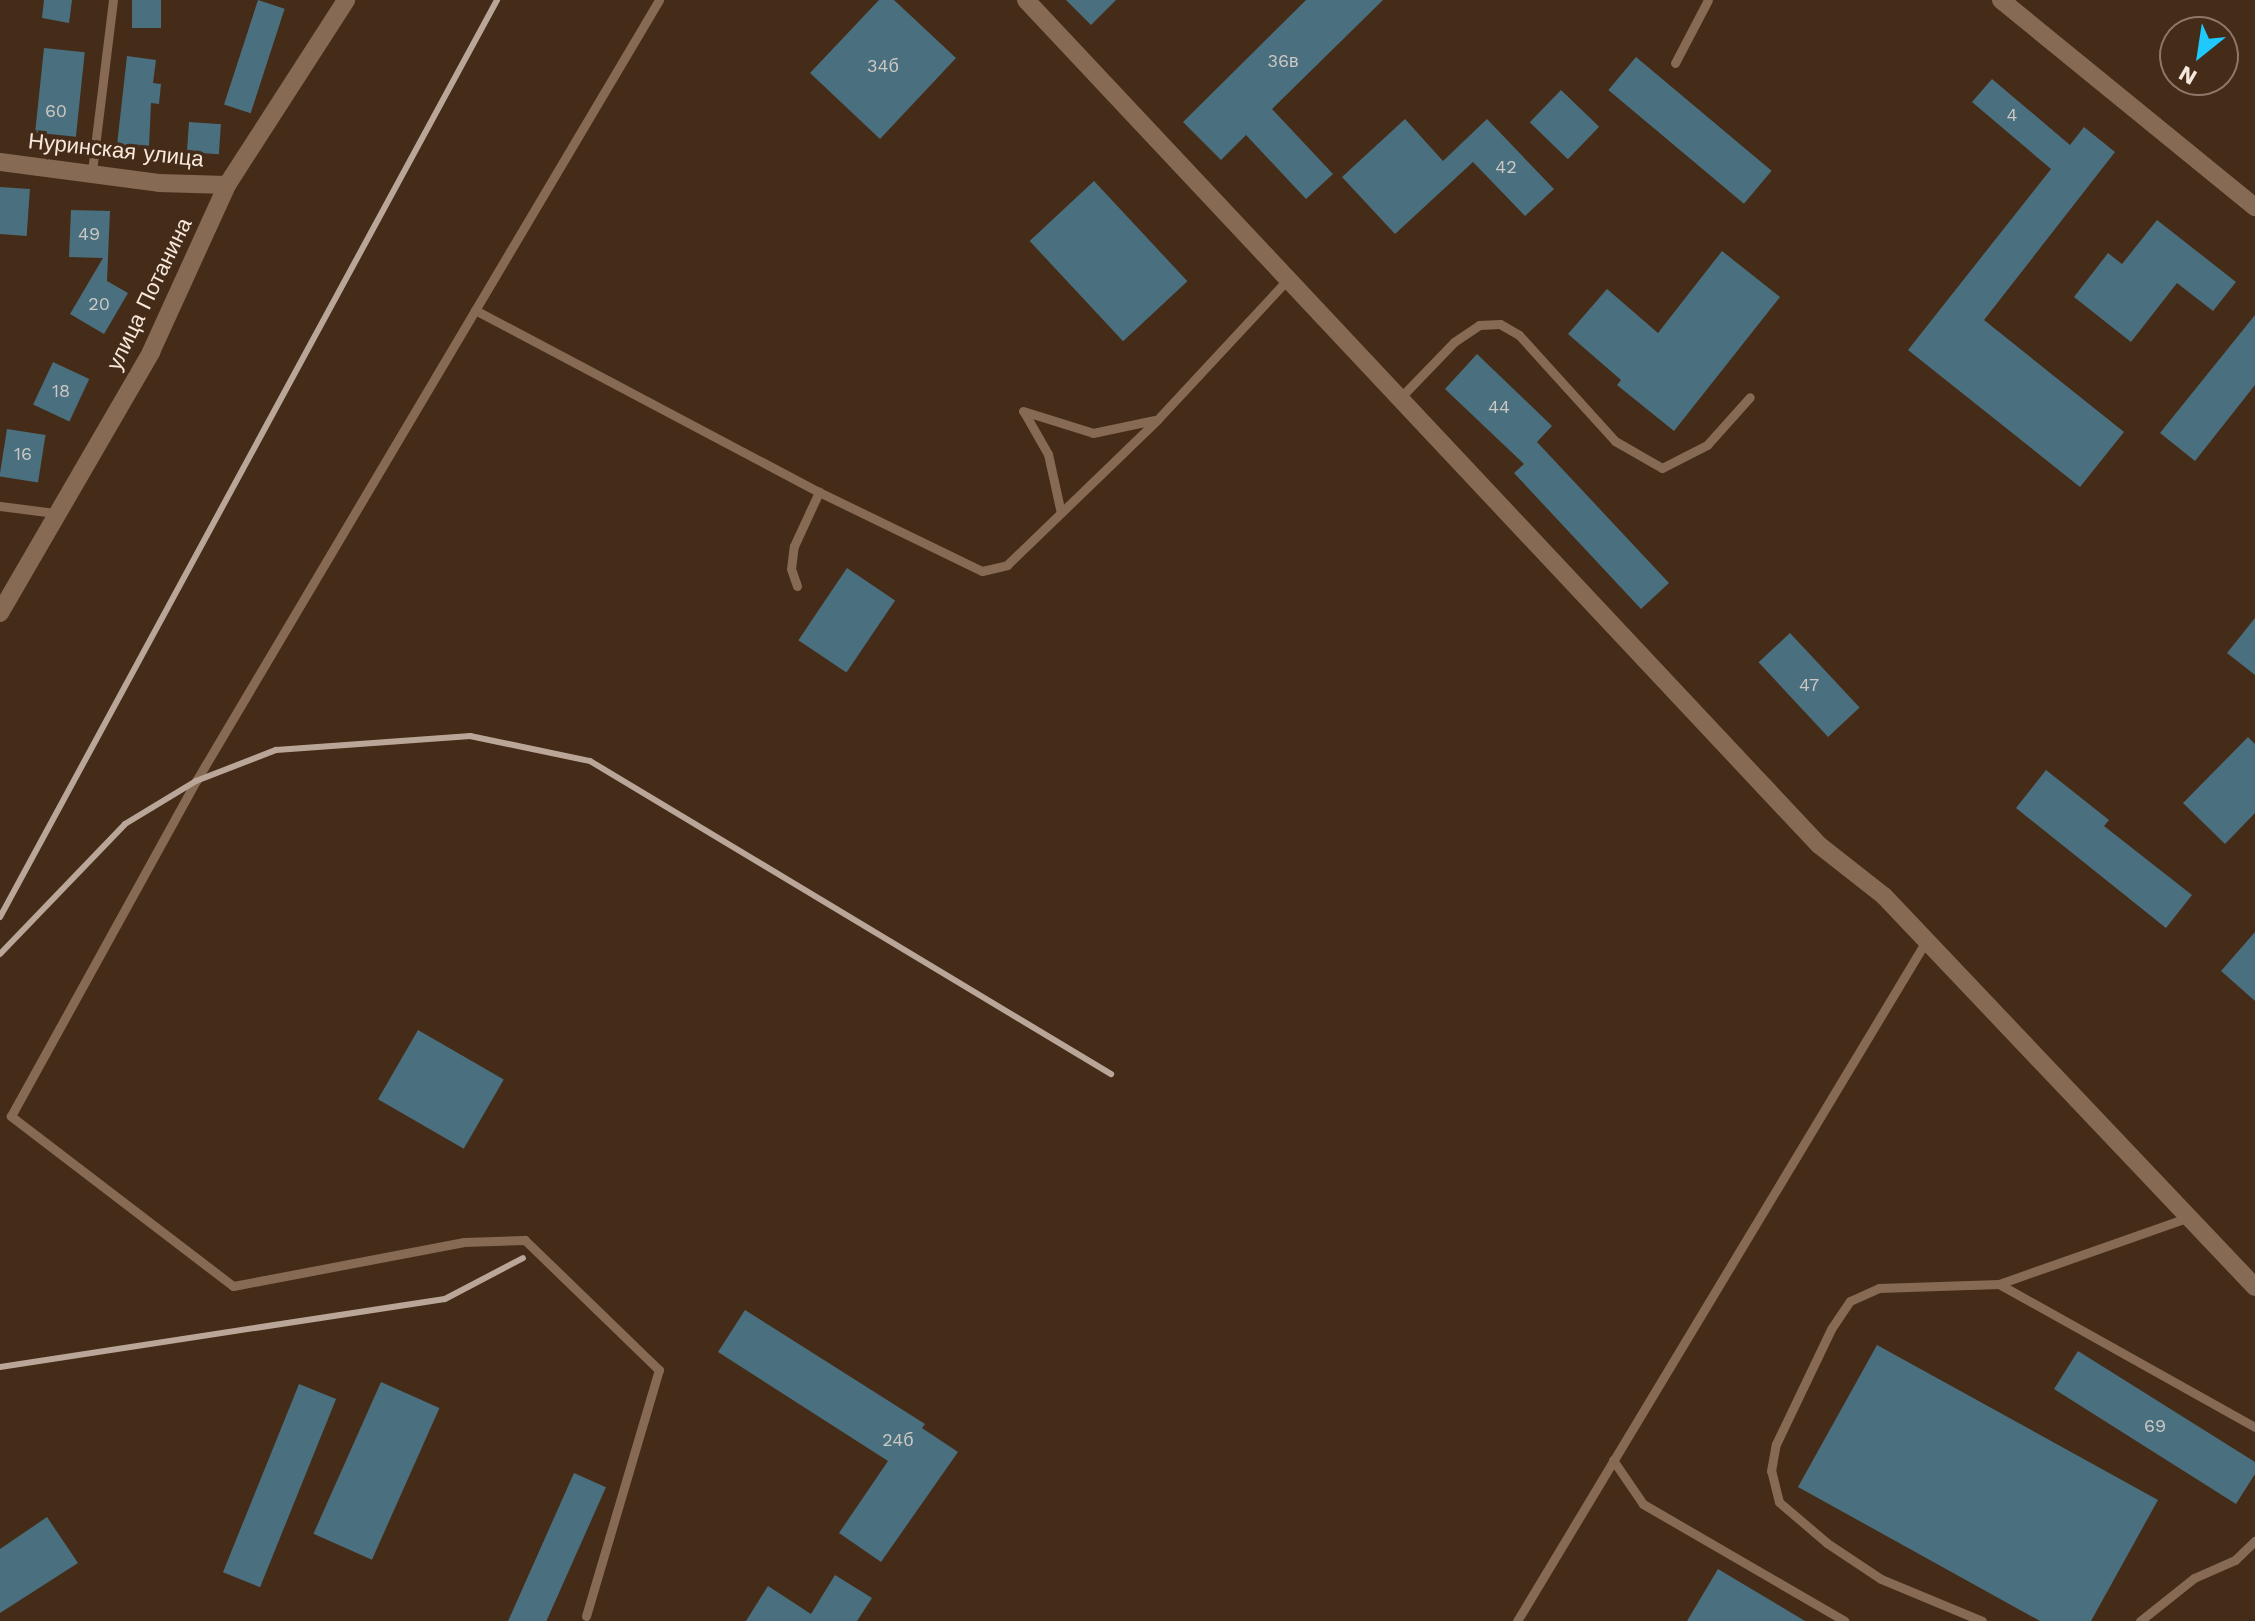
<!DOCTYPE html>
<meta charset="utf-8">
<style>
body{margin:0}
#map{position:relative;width:2255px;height:1621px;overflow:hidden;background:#452c19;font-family:"Work Sans",sans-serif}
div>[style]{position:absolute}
.building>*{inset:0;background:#4a6f7e;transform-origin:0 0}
.lane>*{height:9px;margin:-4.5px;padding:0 4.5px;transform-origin:4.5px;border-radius:4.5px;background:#866a54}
.street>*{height:18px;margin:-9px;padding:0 9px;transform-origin:9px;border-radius:9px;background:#866a54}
.rail>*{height:6px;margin:-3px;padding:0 3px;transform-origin:3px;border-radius:3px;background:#baa698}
span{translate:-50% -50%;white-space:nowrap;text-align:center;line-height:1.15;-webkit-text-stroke:7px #452c19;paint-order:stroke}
.number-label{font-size:18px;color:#ccc9c4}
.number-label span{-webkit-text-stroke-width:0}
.street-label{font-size:22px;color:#f8e7db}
.north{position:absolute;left:2159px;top:16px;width:80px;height:80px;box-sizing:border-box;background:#452c19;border:2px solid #8d7767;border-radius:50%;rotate:210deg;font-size:22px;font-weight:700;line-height:32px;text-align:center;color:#f8e7db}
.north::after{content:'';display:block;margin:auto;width:28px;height:36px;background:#1fc9fd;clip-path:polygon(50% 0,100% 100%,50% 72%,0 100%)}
</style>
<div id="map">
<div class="building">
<i style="clip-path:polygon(44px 0,72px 0,69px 23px,42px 18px)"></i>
<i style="left:132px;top:0;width:29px;height:28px"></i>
<i style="left:258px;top:0;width:28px;height:110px;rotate:18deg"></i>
<i style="clip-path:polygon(879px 0,894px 0,956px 58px,880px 139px,810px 73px)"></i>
<i style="clip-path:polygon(1066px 0,1116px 0,1091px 25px)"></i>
<i style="clip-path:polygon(1306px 0,1383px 0,1272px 109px,1333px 174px,1306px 199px,1246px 135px,1221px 160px,1183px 122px)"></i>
<i style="left:44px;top:48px;width:41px;height:85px;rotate:6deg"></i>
<i style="clip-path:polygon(127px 56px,156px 60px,153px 83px,161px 84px,159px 104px,151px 103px,149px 146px,117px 145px)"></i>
<i style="left:1636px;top:57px;width:177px;height:43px;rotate:40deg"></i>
<i style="clip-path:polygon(1992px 79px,2070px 145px,2084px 127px,2115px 152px,1984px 320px,2124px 432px,2080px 487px,1908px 350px,2051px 169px,1972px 102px)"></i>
<i style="left:1561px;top:90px;width:53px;height:45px;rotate:44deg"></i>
<i style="clip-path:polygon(1405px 119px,1443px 161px,1487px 119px,1554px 189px,1525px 216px,1473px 162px,1395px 234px,1342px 177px)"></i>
<i style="left:189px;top:122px;width:32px;height:30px;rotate:4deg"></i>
<i style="left:1094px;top:181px;width:137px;height:88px;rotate:47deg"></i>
<i style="left:0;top:187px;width:30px;height:47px;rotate:4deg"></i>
<i style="clip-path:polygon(71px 210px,110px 211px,107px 281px,128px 293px,104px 334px,70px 314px,103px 258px,69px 257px)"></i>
<i style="clip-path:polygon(2157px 220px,2236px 282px,2213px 311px,2177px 283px,2131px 342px,2074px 297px,2108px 253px,2122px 264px)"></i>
<i style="clip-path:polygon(1722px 251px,1780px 297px,1674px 431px,1617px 385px,1621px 380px,1568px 334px,1607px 289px,1658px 333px)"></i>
<i style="clip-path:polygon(2255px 315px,2255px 385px,2195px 461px,2160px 433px)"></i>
<i style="clip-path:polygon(1477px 354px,1552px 426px,1537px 442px,1669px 583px,1641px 609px,1514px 473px,1524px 464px,1445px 389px)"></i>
<i style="left:53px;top:362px;width:40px;height:47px;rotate:25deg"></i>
<i style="left:7px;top:429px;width:39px;height:48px;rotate:9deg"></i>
<i style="left:847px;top:568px;width:58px;height:87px;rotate:34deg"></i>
<i style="clip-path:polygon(2255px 618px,2255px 675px,2227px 653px)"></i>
<i style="left:1790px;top:633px;width:102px;height:43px;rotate:47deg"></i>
<i style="clip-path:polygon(2248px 737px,2255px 744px,2255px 813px,2225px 844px,2183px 803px)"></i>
<i style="clip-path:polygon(2046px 770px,2109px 820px,2104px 826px,2192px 895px,2166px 928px,2016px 808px)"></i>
<i style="clip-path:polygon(2255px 932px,2255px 1001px,2221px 971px)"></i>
<i style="left:418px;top:1030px;width:99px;height:80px;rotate:30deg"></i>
<i style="clip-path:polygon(745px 1310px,925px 1424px,922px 1428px,958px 1452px,881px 1562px,839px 1533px,888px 1461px,718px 1352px)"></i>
<i style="clip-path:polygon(1877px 1345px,2158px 1500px,2091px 1621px,2040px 1621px,1798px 1487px)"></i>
<i style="clip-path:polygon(2078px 1351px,2255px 1462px,2255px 1474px,2236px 1504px,2054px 1389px)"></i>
<i style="left:381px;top:1382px;width:64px;height:166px;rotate:24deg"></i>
<i style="left:299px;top:1384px;width:40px;height:203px;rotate:22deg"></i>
<i style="left:574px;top:1473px;width:35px;height:163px;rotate:24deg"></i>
<i style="clip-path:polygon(47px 1517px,78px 1563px,0 1613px,0 1549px)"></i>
<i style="clip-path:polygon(1718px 1569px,1805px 1621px,1687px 1621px)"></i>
<i style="clip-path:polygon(835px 1575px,872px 1598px,857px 1621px,746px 1621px,768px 1586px,811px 1614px)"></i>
</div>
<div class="lane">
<i style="left:1675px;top:63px;width:71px;rotate:-62.4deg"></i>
<i style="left:92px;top:171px;width:172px;rotate:-83deg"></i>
<i style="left:475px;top:310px;width:389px;rotate:27.9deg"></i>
<i style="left:819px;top:492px;width:181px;rotate:25.9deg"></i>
<i style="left:982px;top:571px;width:26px;rotate:-13deg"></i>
<i style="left:1007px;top:565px;width:209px;rotate:-44deg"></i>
<i style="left:1157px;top:420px;width:192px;rotate:-47.1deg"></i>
<i style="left:1400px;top:398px;width:78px;rotate:-46deg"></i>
<i style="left:1454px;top:342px;width:30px;rotate:-34deg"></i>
<i style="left:1479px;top:325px;width:21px;rotate:-3deg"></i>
<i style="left:1500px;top:324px;width:22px;rotate:30deg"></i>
<i style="left:1519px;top:335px;width:143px;rotate:47.8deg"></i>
<i style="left:1615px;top:441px;width:54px;rotate:29.9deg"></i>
<i style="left:1662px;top:468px;width:51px;rotate:-27.1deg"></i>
<i style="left:1707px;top:445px;width:64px;rotate:-48.1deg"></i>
<i style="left:1023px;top:411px;width:73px;rotate:17.4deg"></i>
<i style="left:1093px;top:433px;width:62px;rotate:-12deg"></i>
<i style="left:1024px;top:412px;width:48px;rotate:60.3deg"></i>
<i style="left:1048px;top:454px;width:60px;rotate:77.6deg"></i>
<i style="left:0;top:506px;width:55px;rotate:7.3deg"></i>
<i style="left:797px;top:586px;width:18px;rotate:-109deg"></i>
<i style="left:791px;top:569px;width:23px;rotate:-83deg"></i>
<i style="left:794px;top:546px;width:60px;rotate:-65.2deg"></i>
<i style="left:1999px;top:1284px;width:293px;rotate:29.2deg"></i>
<i style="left:1613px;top:1460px;width:53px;rotate:55.7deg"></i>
<i style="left:1643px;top:1504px;width:233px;rotate:30.1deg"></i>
<i style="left:586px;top:1616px;width:257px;rotate:-73.5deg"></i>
<i style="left:659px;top:1370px;width:187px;rotate:-135.9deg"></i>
<i style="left:525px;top:1240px;width:61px;rotate:178.1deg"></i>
<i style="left:464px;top:1242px;width:235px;rotate:169.2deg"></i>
<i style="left:233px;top:1286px;width:280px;rotate:-142.6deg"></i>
<i style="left:11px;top:1116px;width:383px;rotate:-61.1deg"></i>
<i style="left:196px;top:781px;width:908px;rotate:-59.34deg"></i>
<i style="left:1517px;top:1621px;width:794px;rotate:-58.97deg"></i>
<i style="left:1982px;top:1621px;width:109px;rotate:-157.4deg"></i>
<i style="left:1881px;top:1579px;width:65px;rotate:-146.3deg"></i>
<i style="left:1827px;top:1543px;width:63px;rotate:-139.5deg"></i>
<i style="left:1779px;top:1502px;width:32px;rotate:-104deg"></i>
<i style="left:1771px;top:1471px;width:27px;rotate:-80deg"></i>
<i style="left:1776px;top:1444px;width:127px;rotate:-64.4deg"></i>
<i style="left:1831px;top:1329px;width:34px;rotate:-56deg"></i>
<i style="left:1850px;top:1301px;width:32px;rotate:-24deg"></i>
<i style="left:1879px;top:1288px;width:120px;rotate:-1.9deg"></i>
<i style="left:1999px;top:1284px;width:198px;rotate:-19.4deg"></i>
<i style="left:2140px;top:1621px;width:69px;rotate:-38.5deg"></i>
<i style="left:2194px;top:1578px;width:45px;rotate:-23.7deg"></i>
<i style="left:2235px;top:1560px;width:28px;rotate:-44deg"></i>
</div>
<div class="street">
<i style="left:1026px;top:0;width:1159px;rotate:46.82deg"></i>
<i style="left:1819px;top:845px;width:83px;rotate:38.1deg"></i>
<i style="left:1884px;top:896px;width:539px;rotate:46.5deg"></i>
<i style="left:2001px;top:0;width:328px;rotate:39.2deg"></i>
<i style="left:0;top:162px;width:160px;rotate:7.5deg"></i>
<i style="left:159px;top:183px;width:68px;rotate:1.7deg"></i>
<i style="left:0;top:613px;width:302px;rotate:-59.9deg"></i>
<i style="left:151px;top:352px;width:183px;rotate:-65.5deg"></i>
<i style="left:227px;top:185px;width:220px;rotate:-57.2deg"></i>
</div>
<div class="rail">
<i style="left:0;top:917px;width:1043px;rotate:-61.54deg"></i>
<i style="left:0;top:954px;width:180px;rotate:-46.1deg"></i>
<i style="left:125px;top:824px;width:83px;rotate:-31.2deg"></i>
<i style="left:196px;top:781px;width:86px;rotate:-21.2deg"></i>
<i style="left:276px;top:750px;width:195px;rotate:-4.1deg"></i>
<i style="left:470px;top:736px;width:123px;rotate:11.8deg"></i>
<i style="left:590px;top:761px;width:608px;rotate:31deg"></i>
<i style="left:0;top:1367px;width:450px;rotate:-8.7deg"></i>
<i style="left:445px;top:1299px;width:88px;rotate:-27.7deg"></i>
</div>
<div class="number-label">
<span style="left:1283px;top:61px">36в</span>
<span style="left:883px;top:66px">34б</span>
<span style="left:56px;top:111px">60</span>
<span style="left:2012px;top:115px">4</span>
<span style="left:1506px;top:167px">42</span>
<span style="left:89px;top:234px">49</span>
<span style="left:99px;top:304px">20</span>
<span style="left:61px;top:391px">18</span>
<span style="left:1499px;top:407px">44</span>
<span style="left:23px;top:454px">16</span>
<span style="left:1809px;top:685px">47</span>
<span style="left:2155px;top:1426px">69</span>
<span style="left:898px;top:1440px">24б</span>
</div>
<div class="street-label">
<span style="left:116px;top:150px;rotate:6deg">Нуринская улица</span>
<span style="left:149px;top:294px;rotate:-64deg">улица Потанина</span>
</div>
<div class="north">N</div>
</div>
